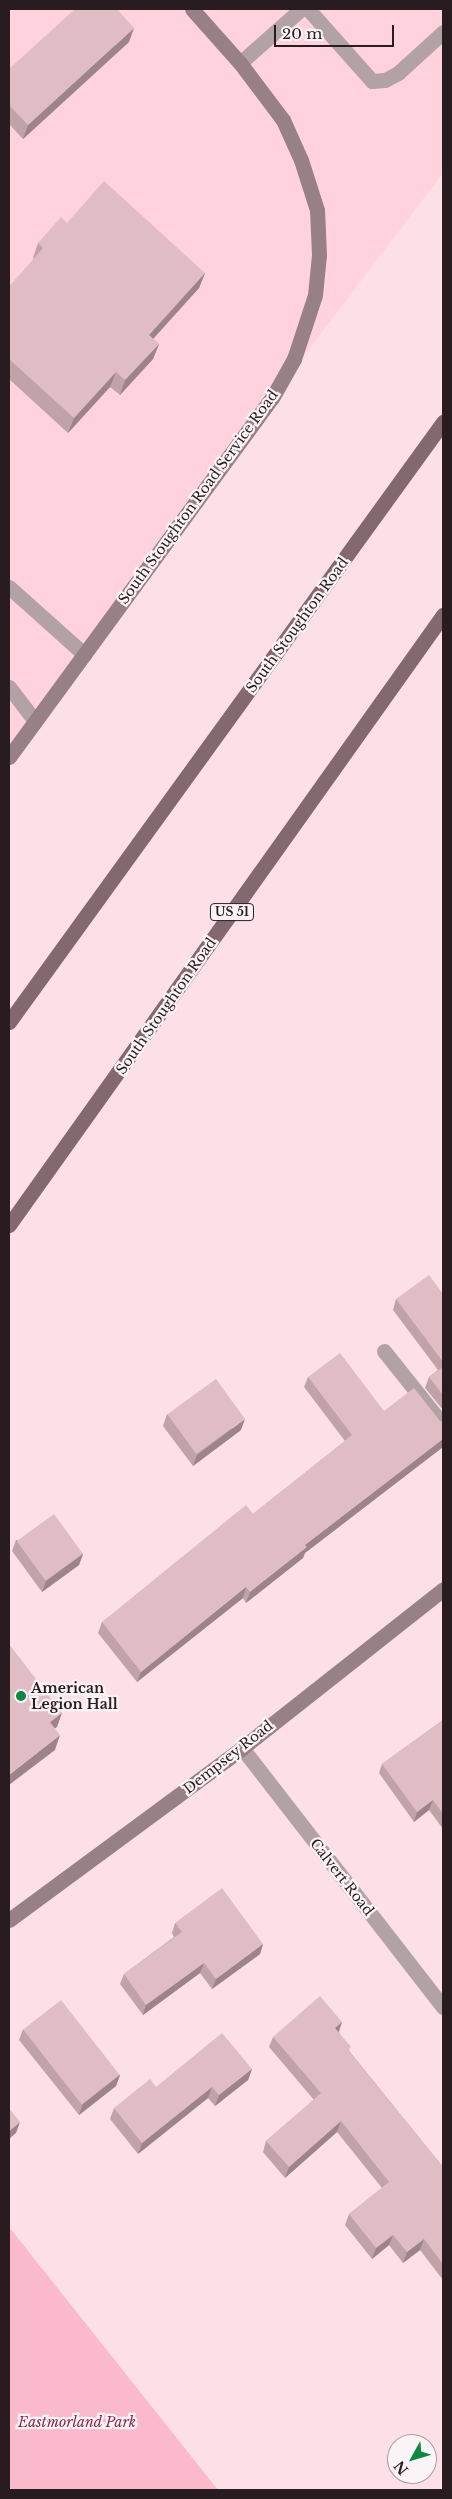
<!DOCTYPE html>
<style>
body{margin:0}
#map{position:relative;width:452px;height:2499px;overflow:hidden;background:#fde0e7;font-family:"Libre Baskerville",serif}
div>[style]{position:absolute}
.built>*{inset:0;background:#ffd2de}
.green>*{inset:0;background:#fabacb}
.lane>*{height:15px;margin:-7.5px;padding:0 7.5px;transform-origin:7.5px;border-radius:7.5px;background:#b2a2a6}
.street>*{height:15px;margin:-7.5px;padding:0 7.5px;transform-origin:7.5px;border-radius:7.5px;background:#b2a2a6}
.secondary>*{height:15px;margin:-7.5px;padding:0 7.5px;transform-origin:7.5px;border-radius:7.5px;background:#978086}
.primary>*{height:15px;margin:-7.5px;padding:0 7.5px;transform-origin:7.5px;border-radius:7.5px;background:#83686f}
.wall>*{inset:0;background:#c1a2a9}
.shaded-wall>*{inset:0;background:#9d848a}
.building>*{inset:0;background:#e0bcc5;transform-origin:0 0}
.dots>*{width:14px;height:14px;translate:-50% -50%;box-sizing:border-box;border:2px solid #fbf4f6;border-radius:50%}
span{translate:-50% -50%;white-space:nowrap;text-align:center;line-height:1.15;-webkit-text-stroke:4.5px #fbf4f6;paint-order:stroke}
.shield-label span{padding:1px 4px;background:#fbf4f6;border:1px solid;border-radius:4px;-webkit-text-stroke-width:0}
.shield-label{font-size:12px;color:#291c20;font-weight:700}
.street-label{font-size:14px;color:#291c20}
.poi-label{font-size:14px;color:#291c20;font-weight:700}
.left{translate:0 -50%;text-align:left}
.park-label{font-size:14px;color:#8a274d;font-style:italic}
.frame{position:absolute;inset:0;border:10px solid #291c20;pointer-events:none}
.north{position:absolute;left:387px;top:2434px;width:50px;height:50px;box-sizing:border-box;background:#fbf4f6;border:1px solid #a79ea0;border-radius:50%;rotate:231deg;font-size:14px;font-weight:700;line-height:20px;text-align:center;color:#291c20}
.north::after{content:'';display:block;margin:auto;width:18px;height:22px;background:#0d8843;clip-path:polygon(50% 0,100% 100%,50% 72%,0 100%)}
.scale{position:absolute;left:274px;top:25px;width:120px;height:22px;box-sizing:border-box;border:2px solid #291c20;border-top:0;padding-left:6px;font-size:15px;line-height:18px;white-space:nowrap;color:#291c20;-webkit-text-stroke:4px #fbf4f6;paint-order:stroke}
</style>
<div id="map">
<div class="built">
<i style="clip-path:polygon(9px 9px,443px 9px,443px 173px,272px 398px,9px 757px)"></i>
</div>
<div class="green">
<i style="clip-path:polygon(9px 2227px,218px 2490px,9px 2490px)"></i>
</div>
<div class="lane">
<i style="left:308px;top:9px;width:96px;rotate:48.4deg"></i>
<i style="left:372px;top:81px;width:13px;rotate:-4deg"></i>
<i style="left:385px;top:80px;width:15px;rotate:-28deg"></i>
<i style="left:398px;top:73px;width:61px;rotate:-42.3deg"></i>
<i style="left:240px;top:63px;width:81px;rotate:-41.5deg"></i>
<i style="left:9px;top:587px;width:101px;rotate:41.8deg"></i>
<i style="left:9px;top:687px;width:43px;rotate:52.6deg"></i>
<i style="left:384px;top:1351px;width:95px;rotate:51.4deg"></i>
</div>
<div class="street">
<i style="left:242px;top:1748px;width:328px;rotate:52.2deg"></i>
</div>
<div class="secondary">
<i style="left:9px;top:757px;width:445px;rotate:-53.8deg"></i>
<i style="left:272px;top:398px;width:45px;rotate:-60.6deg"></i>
<i style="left:294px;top:359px;width:67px;rotate:-71.8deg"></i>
<i style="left:315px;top:295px;width:40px;rotate:-84.3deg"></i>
<i style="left:319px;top:255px;width:45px;rotate:-92.5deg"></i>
<i style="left:317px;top:210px;width:52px;rotate:-107.7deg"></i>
<i style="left:301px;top:160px;width:44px;rotate:-114.2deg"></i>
<i style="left:283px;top:120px;width:71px;rotate:-127deg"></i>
<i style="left:240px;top:63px;width:72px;rotate:-131.6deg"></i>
<i style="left:9px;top:1920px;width:290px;rotate:-36.4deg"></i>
<i style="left:242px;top:1748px;width:256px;rotate:-38.3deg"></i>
</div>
<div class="primary">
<i style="left:9px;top:1022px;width:741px;rotate:-54.12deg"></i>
<i style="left:9px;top:1225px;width:749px;rotate:-54.57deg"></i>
</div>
<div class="wall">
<i style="clip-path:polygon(129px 42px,23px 139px,9px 124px,9px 69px)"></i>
<i style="clip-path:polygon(67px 223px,205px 273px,199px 288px,153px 339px,159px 344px,153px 359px,120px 395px,110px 387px,68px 433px,9px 379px,9px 287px,34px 259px,33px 258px,38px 243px)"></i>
<i style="clip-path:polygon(443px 1294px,443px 1410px,425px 1388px,429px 1377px,438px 1370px,393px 1310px,396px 1299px)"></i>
<i style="clip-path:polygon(308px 1377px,384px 1411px,440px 1421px,443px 1422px,443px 1447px,305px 1553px,303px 1558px,246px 1603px,243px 1598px,137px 1682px,98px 1633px,102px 1622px,253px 1514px,345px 1441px,304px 1387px)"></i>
<i style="clip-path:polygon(167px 1414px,241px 1430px,193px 1466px,163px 1426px)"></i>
<i style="clip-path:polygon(16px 1540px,83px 1554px,79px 1565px,42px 1592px,12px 1551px)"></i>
<i style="clip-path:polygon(443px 1720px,443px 1829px,429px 1810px,414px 1822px,379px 1773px,382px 1764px)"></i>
<i style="clip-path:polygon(175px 1923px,263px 1944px,260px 1954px,212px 1989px,200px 1973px,143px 2015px,120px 1984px,124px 1974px,174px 1937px,172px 1933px)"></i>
<i style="clip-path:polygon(342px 2022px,339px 2032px,350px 2052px,443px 2167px,443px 2280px,420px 2250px,403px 2263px,389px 2245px,372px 2259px,345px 2225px,349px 2214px,382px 2188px,337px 2132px,285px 2178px,263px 2152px,266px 2141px,314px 2100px,269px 2047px,273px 2037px)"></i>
<i style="clip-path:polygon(23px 2029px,120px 2075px,116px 2086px,79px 2115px,19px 2040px)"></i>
<i style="clip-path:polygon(252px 2069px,248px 2080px,215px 2106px,208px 2098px,138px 2154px,110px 2119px,114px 2108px)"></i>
</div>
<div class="shaded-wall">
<i style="clip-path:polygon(134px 28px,129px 42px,23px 139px,28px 125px)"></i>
<i style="clip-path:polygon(205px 273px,199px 288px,143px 350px,149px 335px)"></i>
<i style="clip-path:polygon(159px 344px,153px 359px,120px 395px,125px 380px)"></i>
<i style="clip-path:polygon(116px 372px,110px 387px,68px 433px,74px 418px)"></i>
<i style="clip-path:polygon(245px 1419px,241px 1430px,193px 1466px,197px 1455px)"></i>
<i style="clip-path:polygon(443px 1439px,443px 1447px,305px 1553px,303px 1558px,246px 1603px,250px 1592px,305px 1545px)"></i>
<i style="clip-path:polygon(83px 1554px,79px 1565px,42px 1592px,46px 1581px)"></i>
<i style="clip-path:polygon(246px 1587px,243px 1598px,137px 1682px,141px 1672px)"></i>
<i style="clip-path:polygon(62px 1713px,57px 1727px,44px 1736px,50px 1722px)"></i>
<i style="clip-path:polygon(60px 1735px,55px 1750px,9px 1785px,9px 1775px)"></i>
<i style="clip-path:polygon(433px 1800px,429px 1810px,414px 1822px,417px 1812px)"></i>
<i style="clip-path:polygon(263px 1944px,260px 1954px,212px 1989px,216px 1979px)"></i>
<i style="clip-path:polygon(204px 1963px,200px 1973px,143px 2015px,146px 2005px)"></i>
<i style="clip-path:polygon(342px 2022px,338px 2033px,335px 2028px)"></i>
<i style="clip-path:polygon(252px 2069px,248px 2080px,215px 2106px,219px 2095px)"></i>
<i style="clip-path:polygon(120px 2075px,116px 2086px,79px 2115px,83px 2104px)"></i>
<i style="clip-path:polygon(212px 2087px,208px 2098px,138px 2154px,142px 2143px)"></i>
<i style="clip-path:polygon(341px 2121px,337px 2132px,285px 2178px,289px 2167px)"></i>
<i style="clip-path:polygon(20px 2122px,16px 2133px,9px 2139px,9px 2131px)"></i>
<i style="clip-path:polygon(393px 2235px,389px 2245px,372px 2259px,376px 2248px)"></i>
<i style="clip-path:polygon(424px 2239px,420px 2250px,403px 2263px,407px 2252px)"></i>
</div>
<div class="building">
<i style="clip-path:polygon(75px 9px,117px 9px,134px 28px,28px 125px,9px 105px,9px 69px)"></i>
<i style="clip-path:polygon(104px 181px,205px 273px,149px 335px,159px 344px,125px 380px,116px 372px,74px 418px,9px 359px,9px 287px,43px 248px,38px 243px,61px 217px,67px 223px)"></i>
<i style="clip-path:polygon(429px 1275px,443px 1294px,443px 1362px,396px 1299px)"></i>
<i style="clip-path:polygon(340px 1353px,384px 1411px,414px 1388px,440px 1421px,443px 1422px,443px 1439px,305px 1545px,307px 1547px,250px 1592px,246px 1587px,141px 1672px,102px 1622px,246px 1505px,253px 1514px,352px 1435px,308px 1377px)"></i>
<i style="clip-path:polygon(443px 1367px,443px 1395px,429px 1377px)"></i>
<i style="left:216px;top:1379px;width:49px;height:60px;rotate:54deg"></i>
<i style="left:54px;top:1514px;width:49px;height:46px;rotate:54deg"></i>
<i style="clip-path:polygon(9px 1644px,62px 1713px,50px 1722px,60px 1735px,9px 1775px)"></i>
<i style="clip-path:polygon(443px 1720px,443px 1814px,433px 1800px,417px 1812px,382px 1764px)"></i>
<i style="clip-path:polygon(222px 1888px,263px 1944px,216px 1979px,204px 1963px,146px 2005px,124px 1974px,182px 1932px,175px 1923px)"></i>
<i style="clip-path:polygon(320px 1996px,342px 2022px,335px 2028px,351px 2047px,348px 2050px,443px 2167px,443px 2264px,424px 2239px,407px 2252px,393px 2235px,376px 2248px,349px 2214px,389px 2182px,341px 2121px,289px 2167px,266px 2141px,321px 2093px,273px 2037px)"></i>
<i style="left:61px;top:2000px;width:95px;height:48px;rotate:52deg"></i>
<i style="clip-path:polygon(222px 2033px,252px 2069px,219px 2095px,212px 2087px,142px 2143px,114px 2108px,150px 2079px,156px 2087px)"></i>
<i style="clip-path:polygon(9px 2108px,20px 2122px,9px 2131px)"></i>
</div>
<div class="dots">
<i style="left:21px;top:1696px;background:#0d8843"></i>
</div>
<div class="shield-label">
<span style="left:232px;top:912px">US 51</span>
</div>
<div class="street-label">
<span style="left:198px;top:497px;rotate:-54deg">South Stoughton Road Service Road</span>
<span style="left:297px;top:625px;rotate:-54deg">South Stoughton Road</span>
<span style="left:166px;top:1006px;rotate:-55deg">South Stoughton Road</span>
<span style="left:228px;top:1757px;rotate:-38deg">Dempsey Road</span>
<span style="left:342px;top:1877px;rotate:52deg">Calvert Road</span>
</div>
<div class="poi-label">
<span class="left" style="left:31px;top:1696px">American<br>Legion Hall</span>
</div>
<div class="park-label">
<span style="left:77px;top:2422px">Eastmorland Park</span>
</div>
<div class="frame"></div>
<div class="north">N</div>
<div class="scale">20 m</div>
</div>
